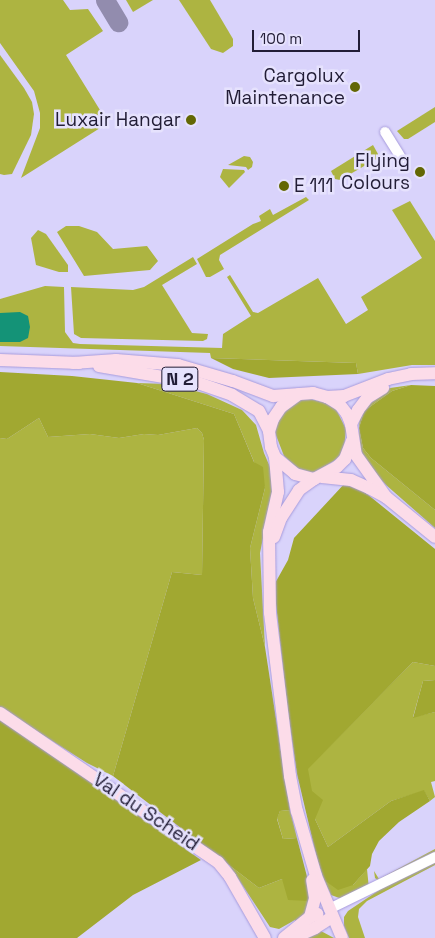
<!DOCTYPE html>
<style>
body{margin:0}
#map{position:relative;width:435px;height:938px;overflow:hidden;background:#d9d3fb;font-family:"Space Grotesk",sans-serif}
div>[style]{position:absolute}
.green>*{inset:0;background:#adb441}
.forest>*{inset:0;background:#a1a831}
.water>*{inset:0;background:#149377}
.taxiway>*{height:19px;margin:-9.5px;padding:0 9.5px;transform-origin:9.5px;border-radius:9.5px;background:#928cae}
.roads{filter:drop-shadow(0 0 1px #a79bdc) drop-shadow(0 0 1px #a79bdc)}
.minor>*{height:10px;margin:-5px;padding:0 5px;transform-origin:5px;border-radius:5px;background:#fff}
.major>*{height:12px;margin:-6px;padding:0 6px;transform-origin:6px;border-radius:6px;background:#fcdce9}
.dots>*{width:14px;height:14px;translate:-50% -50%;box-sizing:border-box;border:2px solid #e6e2fd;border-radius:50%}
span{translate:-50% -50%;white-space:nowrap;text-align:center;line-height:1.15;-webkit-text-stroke:5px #e6e2fd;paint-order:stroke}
.shield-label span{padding:1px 4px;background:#e6e2fd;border:1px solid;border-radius:4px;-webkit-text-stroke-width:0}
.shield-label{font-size:18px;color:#221d36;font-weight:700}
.poi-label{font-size:19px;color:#221d36}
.right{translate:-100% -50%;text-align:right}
.left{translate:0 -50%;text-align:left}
.street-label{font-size:19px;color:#221d36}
.scale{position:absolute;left:252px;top:30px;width:108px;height:22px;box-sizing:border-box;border:2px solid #221d36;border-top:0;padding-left:6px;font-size:15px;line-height:18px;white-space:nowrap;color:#221d36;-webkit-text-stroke:4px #e6e2fd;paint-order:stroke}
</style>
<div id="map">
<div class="green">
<i style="clip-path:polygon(0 0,63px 0,70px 10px,88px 9px,103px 31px,66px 55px,108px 123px,21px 178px,40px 128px,40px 113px,34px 91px,0 43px)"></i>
<i style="clip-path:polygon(126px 0,153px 0,133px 12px)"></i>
<i style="clip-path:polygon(179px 0,210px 0,233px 39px,233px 46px,223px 53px,211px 49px)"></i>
<i style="clip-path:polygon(0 55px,24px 88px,32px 102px,34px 114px,31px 135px,12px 174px,4px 175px,0 174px)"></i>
<i style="clip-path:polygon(435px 107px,435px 122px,408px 139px,404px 139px,397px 131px)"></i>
<i style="clip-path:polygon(373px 145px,378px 154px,378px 158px,340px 180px,335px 179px,331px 171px)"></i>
<i style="clip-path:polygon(244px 156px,250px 157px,253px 162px,252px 167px,248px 170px,246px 167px,228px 165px)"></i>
<i style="clip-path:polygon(223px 169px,244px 170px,245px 172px,229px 188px,220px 177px)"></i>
<i style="clip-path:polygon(306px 197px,309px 200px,220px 255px,219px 260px,224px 269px,210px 277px,206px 277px,197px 259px,253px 224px,261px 221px,259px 216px,270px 209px,273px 215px)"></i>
<i style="clip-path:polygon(410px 201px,435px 241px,435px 365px,412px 365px,358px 374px,356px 363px,211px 358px,210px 353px,0 346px,0 299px,45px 286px,64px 287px,65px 332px,73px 343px,80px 344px,222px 348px,223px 334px,251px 316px,227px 277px,230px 275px,253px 312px,258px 313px,318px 278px,346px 324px,368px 310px,361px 297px,422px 258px,392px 210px)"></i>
<i style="clip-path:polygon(66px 226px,79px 226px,97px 232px,113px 249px,147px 246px,158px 261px,150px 270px,84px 276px,57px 232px)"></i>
<i style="clip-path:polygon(38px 230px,46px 234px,68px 265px,68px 272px,59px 272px,36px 265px,31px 238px)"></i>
<i style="clip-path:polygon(193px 257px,197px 264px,162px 285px,192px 333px,208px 334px,207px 339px,203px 341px,81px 338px,74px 334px,71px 287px,133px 290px,144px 287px)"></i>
<i style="clip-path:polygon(137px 383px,168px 384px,207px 394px,242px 410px,256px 425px,264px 453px,273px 474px,274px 483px,260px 553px,265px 647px,253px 598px,250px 548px,265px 488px,234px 414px)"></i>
<i style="clip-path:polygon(411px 385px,392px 391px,364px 411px,359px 428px,363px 448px,371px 458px,435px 510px,435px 528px,386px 485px,368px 466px,360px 449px,359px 428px,360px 413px,369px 400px,390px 388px)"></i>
<i style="clip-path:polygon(306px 398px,327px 403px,336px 409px,346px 429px,344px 450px,337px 459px,316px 472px,308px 473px,298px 469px,284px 456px,274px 430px,274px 421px,289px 404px)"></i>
<i style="clip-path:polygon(39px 418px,48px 437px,90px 434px,119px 438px,144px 434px,158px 435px,197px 428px,202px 433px,204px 440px,202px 575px,172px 572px,113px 776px,87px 763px,0 708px,0 438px,7px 439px)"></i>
<i style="clip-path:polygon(413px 662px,435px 666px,435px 680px,423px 681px,413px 717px,435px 712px,435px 781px,431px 782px,435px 797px,430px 801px,424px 791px,391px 801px,328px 847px,315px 819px,307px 769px)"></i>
<i style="clip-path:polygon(290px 810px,297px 838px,283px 839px,277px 818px,280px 811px)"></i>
<i style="clip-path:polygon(435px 849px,435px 865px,367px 901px,359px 909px,358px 917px,365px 938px,349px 938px,344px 926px,344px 917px,348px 911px,409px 870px,381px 883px,375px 878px,374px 871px,379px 879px)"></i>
<i style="clip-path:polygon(229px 865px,259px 888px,282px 879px,309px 901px,309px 910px,297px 923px,295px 920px,279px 929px,270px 927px)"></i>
<i style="clip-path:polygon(367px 869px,369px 889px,342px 899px,331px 895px,324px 880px,353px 885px)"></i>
<i style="clip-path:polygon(319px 930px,334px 938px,304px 938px)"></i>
</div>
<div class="forest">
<i style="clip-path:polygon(211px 358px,356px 363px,358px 374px,269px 378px,233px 369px)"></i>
<i style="clip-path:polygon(0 372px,72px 376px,137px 383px,234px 414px,254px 462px,263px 467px,265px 488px,250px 548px,253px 598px,265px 647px,290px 810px,280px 811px,277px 819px,283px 839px,297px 838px,311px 892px,309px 901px,288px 900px,282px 879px,259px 888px,113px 776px,172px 572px,202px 575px,204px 440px,202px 433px,197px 428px,158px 435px,144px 434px,119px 438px,90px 434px,48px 437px,39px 418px,7px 439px,0 438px)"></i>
<i style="clip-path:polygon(411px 385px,435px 386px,435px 510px,371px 458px,363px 448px,359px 428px,364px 411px,392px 391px)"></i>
<i style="clip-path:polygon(346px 482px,356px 485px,435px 549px,435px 666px,413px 662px,308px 769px,312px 791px,323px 800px,315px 819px,328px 847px,391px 801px,424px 790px,430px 801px,399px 822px,379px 841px,372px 854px,370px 866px,353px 885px,338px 890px,324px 880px,317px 859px,297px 774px,287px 705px,274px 585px,288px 560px,294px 538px)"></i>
<i style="clip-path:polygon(435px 680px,435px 712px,413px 718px,423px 681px)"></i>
<i style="clip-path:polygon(0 718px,173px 840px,201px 860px,133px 895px,77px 938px,0 938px)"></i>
</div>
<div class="water">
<i style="clip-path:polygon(20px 312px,28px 316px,30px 327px,28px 338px,20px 342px,0 342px,0 313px)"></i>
</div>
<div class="taxiway">
<i style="left:105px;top:0;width:26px;rotate:59deg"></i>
</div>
<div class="roads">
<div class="minor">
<i style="left:385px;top:132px;width:31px;rotate:58deg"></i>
<i style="left:329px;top:909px;width:118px;rotate:-26.1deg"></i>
</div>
<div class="major">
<i style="left:0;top:360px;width:79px;rotate:2.2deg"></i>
<i style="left:73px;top:363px;width:43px;rotate:-4deg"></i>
<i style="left:116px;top:360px;width:62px;rotate:4.6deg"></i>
<i style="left:178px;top:365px;width:57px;rotate:16.2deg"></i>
<i style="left:233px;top:381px;width:43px;rotate:20.6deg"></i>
<i style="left:273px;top:396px;width:40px;rotate:-4.3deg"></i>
<i style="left:313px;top:393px;width:15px;rotate:16deg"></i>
<i style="left:327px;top:397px;width:15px;rotate:32deg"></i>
<i style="left:340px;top:405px;width:11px;rotate:52deg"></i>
<i style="left:347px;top:414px;width:11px;rotate:68deg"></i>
<i style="left:351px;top:424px;width:31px;rotate:81deg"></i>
<i style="left:356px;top:455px;width:52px;rotate:54.5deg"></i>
<i style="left:99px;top:366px;width:100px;rotate:9.7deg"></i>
<i style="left:198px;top:383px;width:36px;rotate:19deg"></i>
<i style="left:232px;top:395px;width:31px;rotate:31deg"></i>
<i style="left:259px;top:411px;width:22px;rotate:63deg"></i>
<i style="left:299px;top:394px;width:22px;rotate:144deg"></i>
<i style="left:281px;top:407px;width:14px;rotate:124deg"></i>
<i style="left:273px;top:419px;width:13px;rotate:108deg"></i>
<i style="left:269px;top:431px;width:16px;rotate:83deg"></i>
<i style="left:271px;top:447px;width:11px;rotate:68deg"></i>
<i style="left:275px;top:457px;width:35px;rotate:85deg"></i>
<i style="left:278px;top:492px;width:41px;rotate:102.7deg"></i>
<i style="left:269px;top:532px;width:81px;rotate:89.3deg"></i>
<i style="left:270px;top:613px;width:164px;rotate:83deg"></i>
<i style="left:290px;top:776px;width:36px;rotate:79deg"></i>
<i style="left:297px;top:811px;width:68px;rotate:73.7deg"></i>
<i style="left:316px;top:876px;width:67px;rotate:67.2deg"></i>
<i style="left:327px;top:397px;width:17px;rotate:-3deg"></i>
<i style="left:344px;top:396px;width:47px;rotate:-21.1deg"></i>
<i style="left:388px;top:379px;width:24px;rotate:-12deg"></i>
<i style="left:411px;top:374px;width:24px;rotate:-2deg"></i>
<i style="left:351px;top:424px;width:16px;rotate:-63deg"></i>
<i style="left:358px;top:410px;width:15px;rotate:-53deg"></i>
<i style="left:367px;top:398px;width:19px;rotate:-32deg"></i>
<i style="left:275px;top:457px;width:26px;rotate:40deg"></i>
<i style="left:295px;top:474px;width:20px;rotate:15deg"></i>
<i style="left:322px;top:477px;width:29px;rotate:6deg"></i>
<i style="left:351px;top:480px;width:20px;rotate:24deg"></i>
<i style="left:369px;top:488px;width:19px;rotate:28deg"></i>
<i style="left:386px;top:497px;width:63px;rotate:39.2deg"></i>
<i style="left:274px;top:537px;width:20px;rotate:-70deg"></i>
<i style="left:281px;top:518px;width:33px;rotate:-57deg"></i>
<i style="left:299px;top:490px;width:19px;rotate:-36deg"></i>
<i style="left:314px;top:479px;width:26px;rotate:-28deg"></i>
<i style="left:337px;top:467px;width:11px;rotate:-45deg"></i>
<i style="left:345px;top:459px;width:19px;rotate:-69deg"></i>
<i style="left:0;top:713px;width:264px;rotate:34.4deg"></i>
<i style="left:218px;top:862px;width:19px;rotate:51deg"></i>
<i style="left:230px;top:877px;width:70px;rotate:60.2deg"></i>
<i style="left:310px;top:917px;width:20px;rotate:-75deg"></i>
<i style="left:315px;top:898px;width:18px;rotate:-99deg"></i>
<i style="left:284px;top:938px;width:33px;rotate:-39deg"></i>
<i style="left:310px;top:917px;width:8px;rotate:-23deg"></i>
<i style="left:293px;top:938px;width:24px;rotate:-24deg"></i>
<i style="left:315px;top:928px;width:20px;rotate:-33deg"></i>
</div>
</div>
<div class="dots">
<i style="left:355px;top:87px;background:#636704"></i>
<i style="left:191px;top:120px;background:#636704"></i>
<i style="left:420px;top:172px;background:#636704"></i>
<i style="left:284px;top:186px;background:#636704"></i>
</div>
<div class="shield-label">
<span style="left:180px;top:379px">N 2</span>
</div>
<div class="poi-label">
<span class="right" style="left:345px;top:87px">Cargolux<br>Maintenance</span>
<span class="right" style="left:181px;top:120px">Luxair Hangar</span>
<span class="right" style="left:410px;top:172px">Flying<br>Colours</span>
<span class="left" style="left:294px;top:186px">E 111</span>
</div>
<div class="street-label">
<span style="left:146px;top:812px;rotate:34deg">Val du Scheid</span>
</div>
<div class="scale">100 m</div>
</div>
